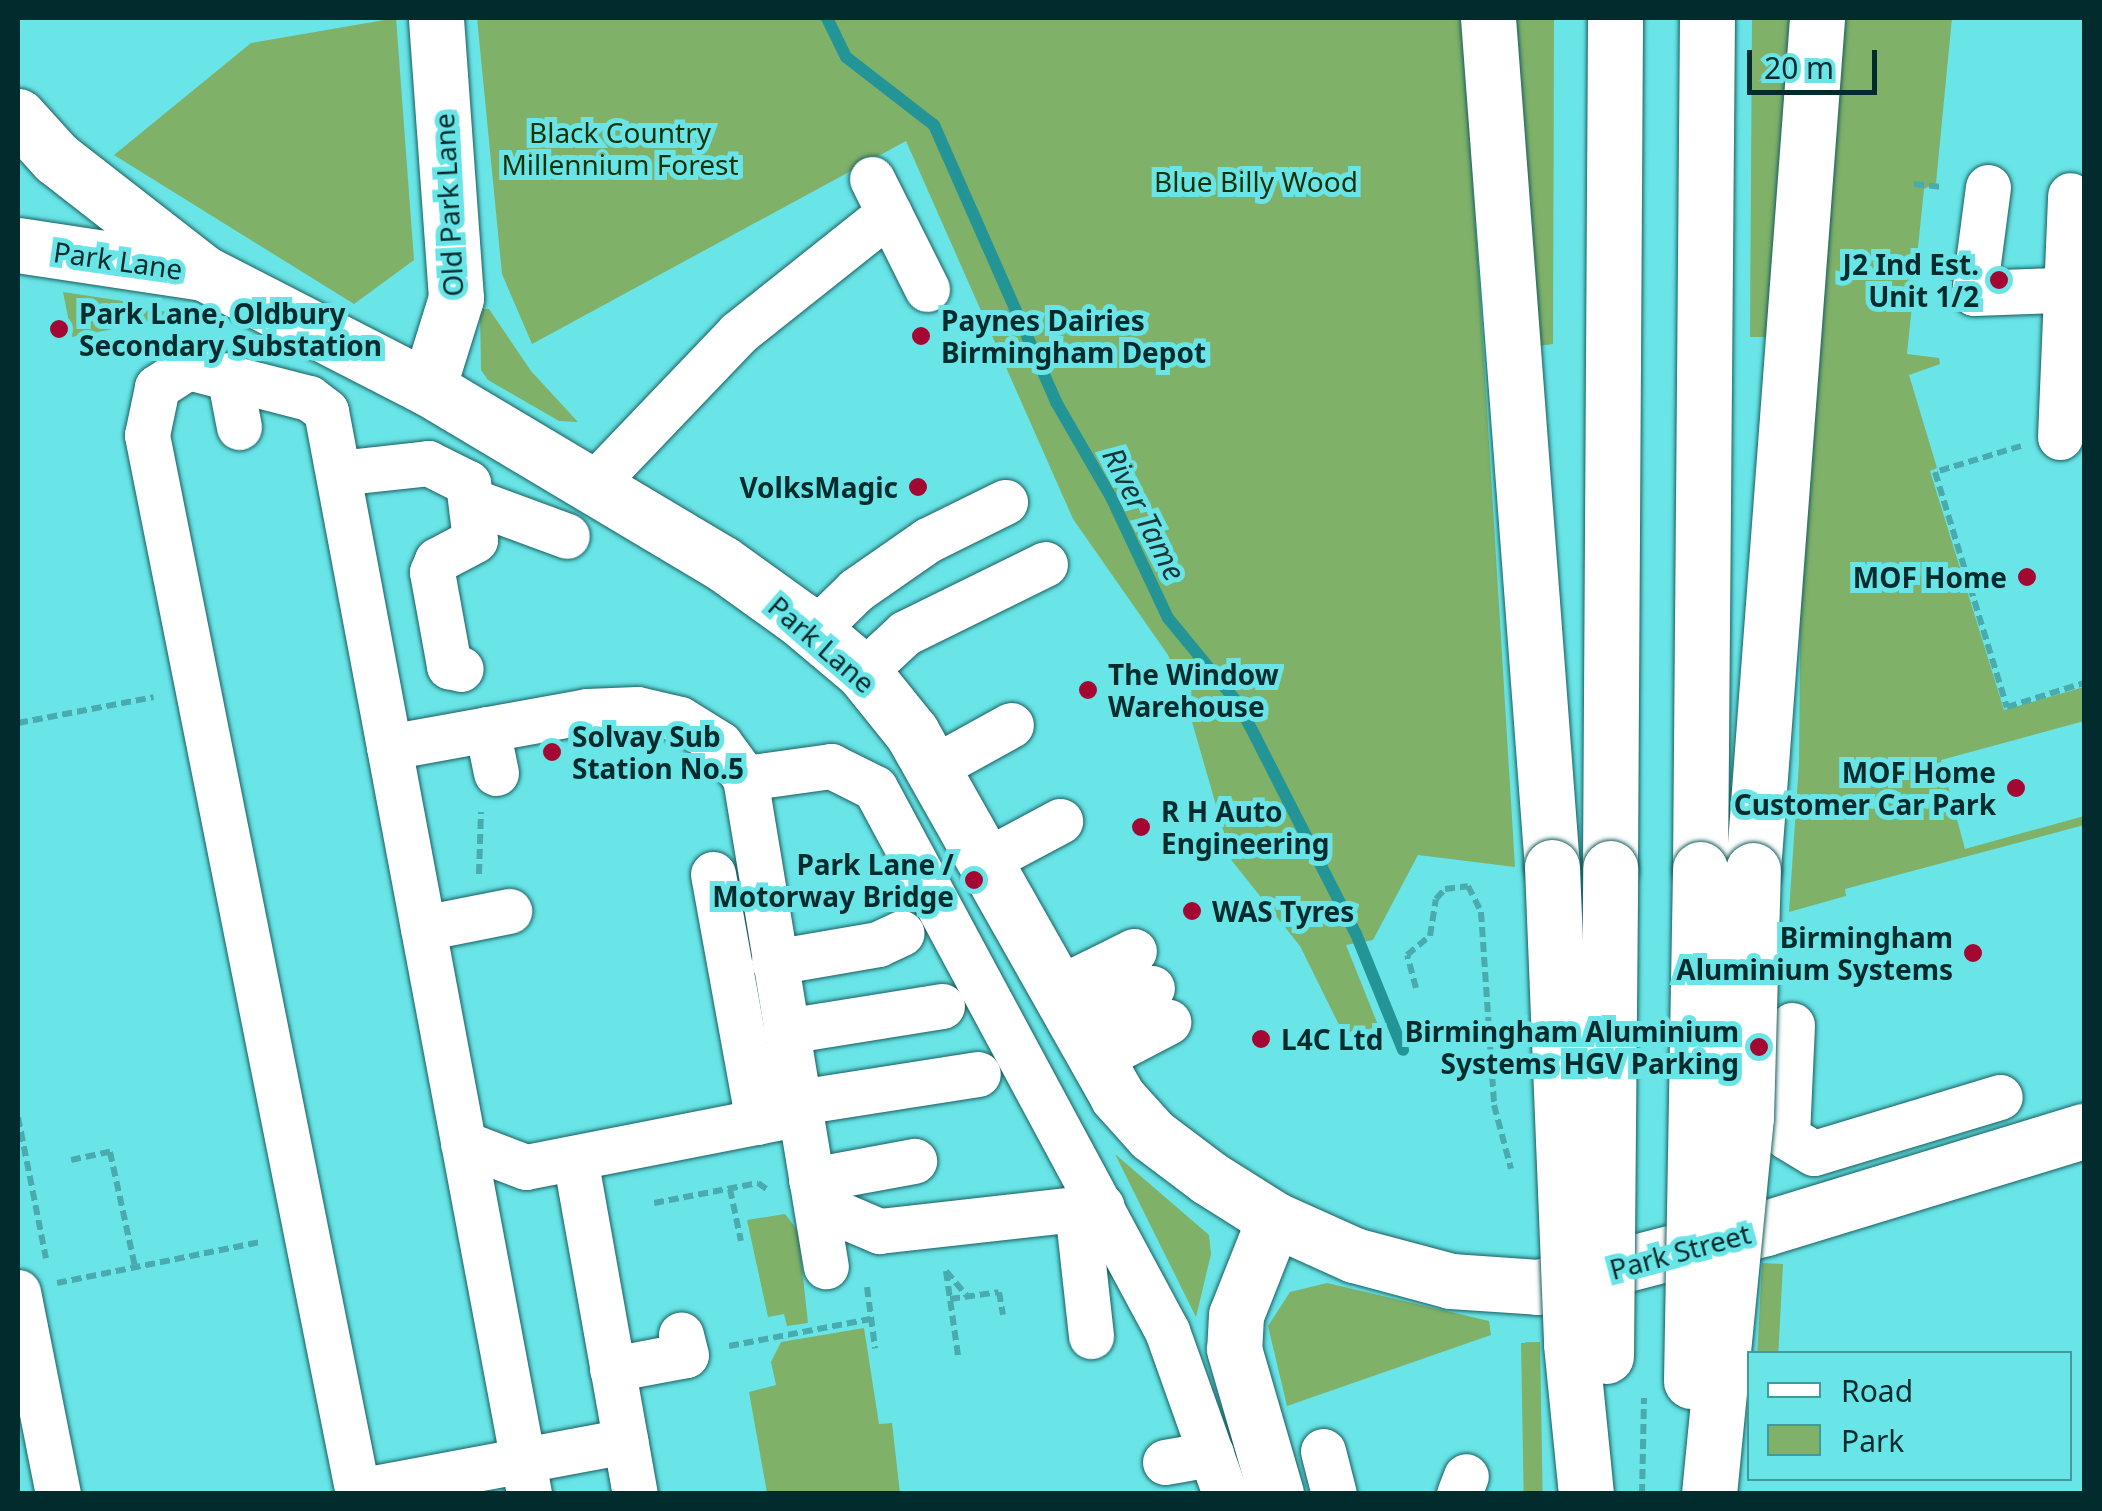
<!DOCTYPE html>
<style>
body{margin:0}
#map{position:relative;width:2102px;height:1511px;overflow:hidden;background:#69e5e7;font-family:"Noto Sans",sans-serif}
div>[style]{position:absolute}
.green>*{inset:0;background:#7fb169;transform-origin:0 0}
.stream>*{height:12px;margin:-6px;padding:0 6px;transform-origin:6px;border-radius:6px;background:#239597}
.path>*{height:6px;margin-top:-3px;transform-origin:0;background:repeating-linear-gradient(90deg,#49abad 0 10px,transparent 0 15px)}
.roads{filter:drop-shadow(0 0 2px #195e5f) drop-shadow(0 0 2px #195e5f)}
.minor>*{height:45px;margin:-22.5px;padding:0 22.5px;transform-origin:22.5px;border-radius:22.5px;background:#fff}
.major>*{height:55px;margin:-27.5px;padding:0 27.5px;transform-origin:27.5px;border-radius:27.5px;background:#fff}
.highway>*{height:55px;margin:-27.5px;padding:0 27.5px;transform-origin:27.5px;border-radius:27.5px;background:#fff}
.bridges{filter:drop-shadow(0 0 2px #195e5f) drop-shadow(0 0 2px #195e5f)}
.highway-bridge>*{height:55px;margin:-27.5px;padding:0 27.5px;transform-origin:27.5px;border-radius:27.5px;background:#fff}
.dots>*{width:28px;height:28px;translate:-50% -50%;box-sizing:border-box;border:5px solid #69e5e7;border-radius:50%}
span{translate:-50% -50%;white-space:nowrap;text-align:center;line-height:1.15;-webkit-text-stroke:10px #69e5e7;paint-order:stroke}
.park-label{font-size:28px;color:#153106}
.street-label{font-size:28px;color:#012b2c}
.poi-label{font-size:28px;color:#012b2c;font-weight:700}
.right{translate:-100% -50%;text-align:right}
.left{translate:0 -50%;text-align:left}
.water-label{font-size:30px;color:#163637;font-style:italic}
.frame{position:absolute;inset:0;border:20px solid #012b2c;pointer-events:none}
.legend{position:absolute;left:1747px;top:1351px;width:325px;height:130px;box-sizing:border-box;background:#69e5e7;border:2px solid #3f9b9c;margin:0;padding:12px 18px;list-style:none;font-size:30px;color:#012b2c}
.legend li{display:flex;align-items:center;gap:20px;height:50px}
.legend b{width:50px;border:2px solid #3f9b9c}
.scale{position:absolute;left:1747px;top:50px;width:130px;height:45px;box-sizing:border-box;border:5px solid #012b2c;border-top:0;padding-left:12px;font-size:30px;line-height:35px;white-space:nowrap;color:#012b2c;-webkit-text-stroke:8px #69e5e7;paint-order:stroke}
</style>
<div id="map">
<div class="green">
<i style="clip-path:polygon(396px 18px,414px 260px,354px 304px,114px 155px,251px 43px)"></i>
<i style="clip-path:polygon(477px 18px,1463px 18px,1515px 867px,1418px 855px,1373px 940px,1346px 945px,1378px 1025px,1347px 1041px,1300px 946px,1232px 861px,1182px 687px,1168px 655px,1073px 519px,906px 141px,532px 344px,502px 274px)"></i>
<i style="clip-path:polygon(1507px 18px,1554px 18px,1553px 344px,1531px 347px)"></i>
<i style="clip-path:polygon(1752px 18px,1794px 18px,1766px 337px,1750px 337px)"></i>
<i style="clip-path:polygon(1838px 18px,1952px 18px,1936px 183px,1924px 189px,1907px 354px,1939px 358px,1940px 364px,1909px 375px,1937px 468px,1930px 471px,2004px 710px,2084px 687px,2084px 721px,1941px 760px,1965px 849px,2084px 816px,2084px 825px,1845px 889px,1846px 896px,1789px 912px,1799px 763px,1801px 547px)"></i>
<i style="clip-path:polygon(63px 292px,136px 303px,180px 316px,72px 337px)"></i>
<i style="clip-path:polygon(480px 309px,489px 309px,531px 371px,578px 422px,559px 421px,488px 380px,481px 370px)"></i>
<i style="clip-path:polygon(1115px 1154px,1209px 1235px,1211px 1254px,1196px 1317px)"></i>
<i style="clip-path:polygon(785px 1214px,798px 1231px,808px 1323px,787px 1326px,784px 1314px,768px 1317px,747px 1220px)"></i>
<i style="left:1783px;top:1264px;width:89px;height:21px;rotate:93deg"></i>
<i style="clip-path:polygon(1327px 1283px,1489px 1321px,1491px 1335px,1287px 1406px,1268px 1326px,1290px 1292px)"></i>
<i style="clip-path:polygon(864px 1328px,879px 1424px,892px 1423px,900px 1493px,767px 1493px,749px 1392px,776px 1385px,771px 1362px,781px 1342px)"></i>
<i style="left:1540px;top:1342px;width:151px;height:19px;rotate:89deg"></i>
</div>
<div class="stream">
<i style="left:827px;top:18px;width:43px;rotate:64deg"></i>
<i style="left:846px;top:57px;width:111px;rotate:37.7deg"></i>
<i style="left:934px;top:125px;width:303px;rotate:66.2deg"></i>
<i style="left:1056px;top:402px;width:110px;rotate:59.9deg"></i>
<i style="left:1111px;top:497px;width:134px;rotate:64.8deg"></i>
<i style="left:1168px;top:618px;width:109px;rotate:50.6deg"></i>
<i style="left:1237px;top:702px;width:38px;rotate:62deg"></i>
<i style="left:1255px;top:736px;width:222px;rotate:63deg"></i>
<i style="left:1356px;top:934px;width:125px;rotate:67.9deg"></i>
</div>
<div class="path">
<i style="left:1914px;top:184px;width:30px;rotate:6deg"></i>
<i style="left:2021px;top:446px;width:90px;rotate:163.2deg"></i>
<i style="left:1935px;top:472px;width:246px;rotate:73deg"></i>
<i style="left:2007px;top:707px;width:81px;rotate:-17.3deg"></i>
<i style="left:18px;top:723px;width:138px;rotate:-10.8deg"></i>
<i style="left:479px;top:874px;width:62px;rotate:-88.2deg"></i>
<i style="left:1416px;top:988px;width:34px;rotate:-105deg"></i>
<i style="left:1407px;top:955px;width:30px;rotate:-40deg"></i>
<i style="left:1430px;top:936px;width:37px;rotate:-81deg"></i>
<i style="left:1436px;top:899px;width:13px;rotate:-48deg"></i>
<i style="left:1445px;top:889px;width:23px;rotate:-7deg"></i>
<i style="left:1468px;top:886px;width:29px;rotate:63deg"></i>
<i style="left:1481px;top:912px;width:193px;rotate:86.1deg"></i>
<i style="left:1494px;top:1105px;width:66px;rotate:75.1deg"></i>
<i style="left:18px;top:1117px;width:144px;rotate:78.8deg"></i>
<i style="left:71px;top:1160px;width:40px;rotate:-12deg"></i>
<i style="left:110px;top:1152px;width:118px;rotate:77.7deg"></i>
<i style="left:730px;top:1189px;width:53px;rotate:78.1deg"></i>
<i style="left:654px;top:1203px;width:106px;rotate:-10.9deg"></i>
<i style="left:758px;top:1183px;width:12px;rotate:35deg"></i>
<i style="left:946px;top:1271px;width:85px;rotate:81.9deg"></i>
<i style="left:946px;top:1271px;width:33px;rotate:50deg"></i>
<i style="left:57px;top:1283px;width:208px;rotate:-11.4deg"></i>
<i style="left:867px;top:1287px;width:62px;rotate:82.5deg"></i>
<i style="left:950px;top:1299px;width:49px;rotate:-8.1deg"></i>
<i style="left:999px;top:1292px;width:23px;rotate:80deg"></i>
<i style="left:729px;top:1346px;width:144px;rotate:-10.8deg"></i>
<i style="left:1642px;top:1494px;width:96px;rotate:-88.8deg"></i>
</div>
<div class="roads">
<div class="minor">
<i style="left:872px;top:179px;width:123px;rotate:63.4deg"></i>
<i style="left:1988px;top:187px;width:107px;rotate:97.5deg"></i>
<i style="left:1974px;top:293px;width:110px;rotate:-2.1deg"></i>
<i style="left:229px;top:375px;width:53px;rotate:79.1deg"></i>
<i style="left:2060px;top:437px;width:242px;rotate:-87.6deg"></i>
<i style="left:338px;top:473px;width:91px;rotate:-6.3deg"></i>
<i style="left:428px;top:463px;width:45px;rotate:26.6deg"></i>
<i style="left:468px;top:483px;width:57px;rotate:83deg"></i>
<i style="left:475px;top:540px;width:43px;rotate:152.2deg"></i>
<i style="left:437px;top:560px;width:13px;rotate:113deg"></i>
<i style="left:432px;top:572px;width:96px;rotate:79.7deg"></i>
<i style="left:449px;top:666px;width:12px;rotate:14deg"></i>
<i style="left:592px;top:486px;width:211px;rotate:-46.3deg"></i>
<i style="left:738px;top:333px;width:193px;rotate:-38.5deg"></i>
<i style="left:472px;top:501px;width:101px;rotate:20.2deg"></i>
<i style="left:814px;top:631px;width:59px;rotate:-44.3deg"></i>
<i style="left:856px;top:590px;width:88px;rotate:-34.8deg"></i>
<i style="left:928px;top:540px;width:86px;rotate:-26.3deg"></i>
<i style="left:863px;top:672px;width:57px;rotate:-42.9deg"></i>
<i style="left:905px;top:633px;width:156px;rotate:-26.2deg"></i>
<i style="left:487px;top:729px;width:45px;rotate:78.4deg"></i>
<i style="left:389px;top:747px;width:201px;rotate:-10.3deg"></i>
<i style="left:587px;top:711px;width:50px;rotate:-2.3deg"></i>
<i style="left:637px;top:709px;width:44px;rotate:13.1deg"></i>
<i style="left:680px;top:719px;width:47px;rotate:32deg"></i>
<i style="left:720px;top:744px;width:42px;rotate:53.7deg"></i>
<i style="left:745px;top:778px;width:495px;rotate:80.6deg"></i>
<i style="left:933px;top:768px;width:89px;rotate:-28.9deg"></i>
<i style="left:745px;top:778px;width:87px;rotate:-7.9deg"></i>
<i style="left:831px;top:766px;width:49px;rotate:26.6deg"></i>
<i style="left:875px;top:788px;width:617px;rotate:61.73deg"></i>
<i style="left:1167px;top:1331px;width:173px;rotate:70.4deg"></i>
<i style="left:987px;top:860px;width:83px;rotate:-28.1deg"></i>
<i style="left:713px;top:874px;width:252px;rotate:79.7deg"></i>
<i style="left:423px;top:928px;width:88px;rotate:-11.2deg"></i>
<i style="left:774px;top:962px;width:106px;rotate:-9.8deg"></i>
<i style="left:878px;top:944px;width:26px;rotate:-25deg"></i>
<i style="left:1055px;top:990px;width:88px;rotate:-26.3deg"></i>
<i style="left:1792px;top:1025px;width:112px;rotate:92.6deg"></i>
<i style="left:1787px;top:1137px;width:31px;rotate:31deg"></i>
<i style="left:1814px;top:1153px;width:194px;rotate:-16.8deg"></i>
<i style="left:1073px;top:1027px;width:88px;rotate:-26.3deg"></i>
<i style="left:786px;top:1031px;width:158px;rotate:-9.1deg"></i>
<i style="left:1093px;top:1061px;width:85px;rotate:-27.5deg"></i>
<i style="left:799px;top:1102px;width:181px;rotate:-8.9deg"></i>
<i style="left:463px;top:1143px;width:67px;rotate:20.9deg"></i>
<i style="left:526px;top:1167px;width:280px;rotate:-11.1deg"></i>
<i style="left:575px;top:1158px;width:341px;rotate:79.9deg"></i>
<i style="left:811px;top:1180px;width:105px;rotate:-10.5deg"></i>
<i style="left:816px;top:1204px;width:69px;rotate:23.2deg"></i>
<i style="left:879px;top:1231px;width:224px;rotate:-6.4deg"></i>
<i style="left:1077px;top:1209px;width:128px;rotate:83.7deg"></i>
<i style="left:18px;top:1292px;width:206px;rotate:78.8deg"></i>
<i style="left:612px;top:1369px;width:75px;rotate:-10.7deg"></i>
<i style="left:686px;top:1355px;width:21px;rotate:-104deg"></i>
<i style="left:1323px;top:1451px;width:44px;rotate:75.7deg"></i>
<i style="left:1165px;top:1462px;width:47px;rotate:-9.9deg"></i>
<i style="left:358px;top:1491px;width:272px;rotate:-10.6deg"></i>
<i style="left:358px;top:1494px;width:1080px;rotate:-101.27deg"></i>
<i style="left:147px;top:435px;width:49px;rotate:-78.2deg"></i>
<i style="left:157px;top:387px;width:37px;rotate:-33deg"></i>
<i style="left:188px;top:367px;width:125px;rotate:14.4deg"></i>
<i style="left:309px;top:398px;width:21px;rotate:37deg"></i>
<i style="left:326px;top:411px;width:1102px;rotate:79.38deg"></i>
<i style="left:1459px;top:1494px;width:19px;rotate:-69deg"></i>
</div>
<div class="major">
<i style="left:18px;top:116px;width:57px;rotate:47.9deg"></i>
<i style="left:56px;top:158px;width:184px;rotate:37.9deg"></i>
<i style="left:18px;top:245px;width:188px;rotate:8.6deg"></i>
<i style="left:204px;top:273px;width:252px;rotate:27.2deg"></i>
<i style="left:428px;top:388px;width:342px;rotate:30.8deg"></i>
<i style="left:722px;top:563px;width:96px;rotate:35.7deg"></i>
<i style="left:800px;top:619px;width:82px;rotate:40.1deg"></i>
<i style="left:863px;top:672px;width:78px;rotate:51.2deg"></i>
<i style="left:912px;top:733px;width:417px;rotate:60.5deg"></i>
<i style="left:1117px;top:1096px;width:52px;rotate:48.1deg"></i>
<i style="left:1152px;top:1135px;width:71px;rotate:37deg"></i>
<i style="left:1209px;top:1178px;width:77px;rotate:32.2deg"></i>
<i style="left:1274px;top:1219px;width:88px;rotate:24.2deg"></i>
<i style="left:1354px;top:1255px;width:100px;rotate:15deg"></i>
<i style="left:1451px;top:1281px;width:87px;rotate:3.9deg"></i>
<i style="left:1538px;top:1287px;width:236px;rotate:-14.5deg"></i>
<i style="left:1766px;top:1228px;width:332px;rotate:-17deg"></i>
<i style="left:428px;top:388px;width:94px;rotate:-72.7deg"></i>
<i style="left:456px;top:298px;width:281px;rotate:-94.1deg"></i>
<i style="left:1274px;top:1219px;width:103px;rotate:111.6deg"></i>
<i style="left:1236px;top:1315px;width:34px;rotate:93deg"></i>
<i style="left:1234px;top:1349px;width:151px;rotate:73.8deg"></i>
</div>
<div class="highway">
<i style="left:1488px;top:18px;width:851px;rotate:85.69deg"></i>
<i style="left:1610px;top:868px;width:850px;rotate:-89.66deg"></i>
<i style="left:1700px;top:869px;width:851px;rotate:-89.53deg"></i>
<i style="left:1753px;top:870px;width:854px;rotate:-85.7deg"></i>
</div>
</div>
<div class="bridges">
<div class="highway-bridge">
<i style="left:1552px;top:867px;width:477px;rotate:87.7deg"></i>
<i style="left:1571px;top:1344px;width:151px;rotate:84.3deg"></i>
<i style="left:1606px;top:1356px;width:488px;rotate:-89.5deg"></i>
<i style="left:1691px;top:1381px;width:512px;rotate:-88.99deg"></i>
<i style="left:1709px;top:1494px;width:379px;rotate:-84.4deg"></i>
<i style="left:1746px;top:1117px;width:247px;rotate:-88.4deg"></i>
</div>
</div>
<div class="dots">
<i style="left:1999px;top:280px;background:#a40732"></i>
<i style="left:59px;top:329px;background:#a40732"></i>
<i style="left:921px;top:336px;background:#a40732"></i>
<i style="left:918px;top:487px;background:#a40732"></i>
<i style="left:2027px;top:577px;background:#a40732"></i>
<i style="left:1088px;top:690px;background:#a40732"></i>
<i style="left:552px;top:752px;background:#a40732"></i>
<i style="left:2016px;top:788px;background:#a40732"></i>
<i style="left:1141px;top:827px;background:#a40732"></i>
<i style="left:974px;top:880px;background:#a40732"></i>
<i style="left:1192px;top:911px;background:#a40732"></i>
<i style="left:1973px;top:953px;background:#a40732"></i>
<i style="left:1261px;top:1039px;background:#a40732"></i>
<i style="left:1759px;top:1047px;background:#a40732"></i>
</div>
<div class="park-label">
<span style="left:620px;top:148px">Black Country<br>Millennium Forest</span>
<span style="left:1256px;top:181px">Blue Billy Wood</span>
</div>
<div class="street-label">
<span style="left:448px;top:205px;rotate:-93deg">Old Park Lane</span>
<span style="left:118px;top:260px;rotate:8deg">Park Lane</span>
<span style="left:822px;top:644px;rotate:41deg">Park Lane</span>
<span style="left:1680px;top:1251px;rotate:-15deg">Park Street</span>
</div>
<div class="poi-label">
<span class="right" style="left:1979px;top:280px">J2 Ind Est.<br>Unit 1/2</span>
<span class="left" style="left:79px;top:329px">Park Lane, Oldbury<br>Secondary Substation</span>
<span class="left" style="left:941px;top:336px">Paynes Dairies<br>Birmingham Depot</span>
<span class="right" style="left:898px;top:487px">VolksMagic</span>
<span class="right" style="left:2007px;top:577px">MOF Home</span>
<span class="left" style="left:1108px;top:690px">The Window<br>Warehouse</span>
<span class="left" style="left:572px;top:752px">Solvay Sub<br>Station No.5</span>
<span class="right" style="left:1996px;top:788px">MOF Home<br>Customer Car Park</span>
<span class="left" style="left:1161px;top:827px">R H Auto<br>Engineering</span>
<span class="right" style="left:954px;top:880px">Park Lane /<br>Motorway Bridge</span>
<span class="left" style="left:1212px;top:911px">WAS Tyres</span>
<span class="right" style="left:1953px;top:953px">Birmingham<br>Aluminium Systems</span>
<span class="right" style="left:1739px;top:1047px">Birmingham Aluminium<br>Systems HGV Parking</span>
<span class="left" style="left:1281px;top:1039px">L4C Ltd</span>
</div>
<div class="water-label">
<span style="left:1144px;top:514px;rotate:63deg">River Tame</span>
</div>
<div class="frame"></div>
<ul class="legend">
<li><b style="height:12px;background:#fff"></b>Road</li>
<li><b style="height:28px;background:#7fb169"></b>Park</li>
</ul>
<div class="scale">20 m</div>
</div>
